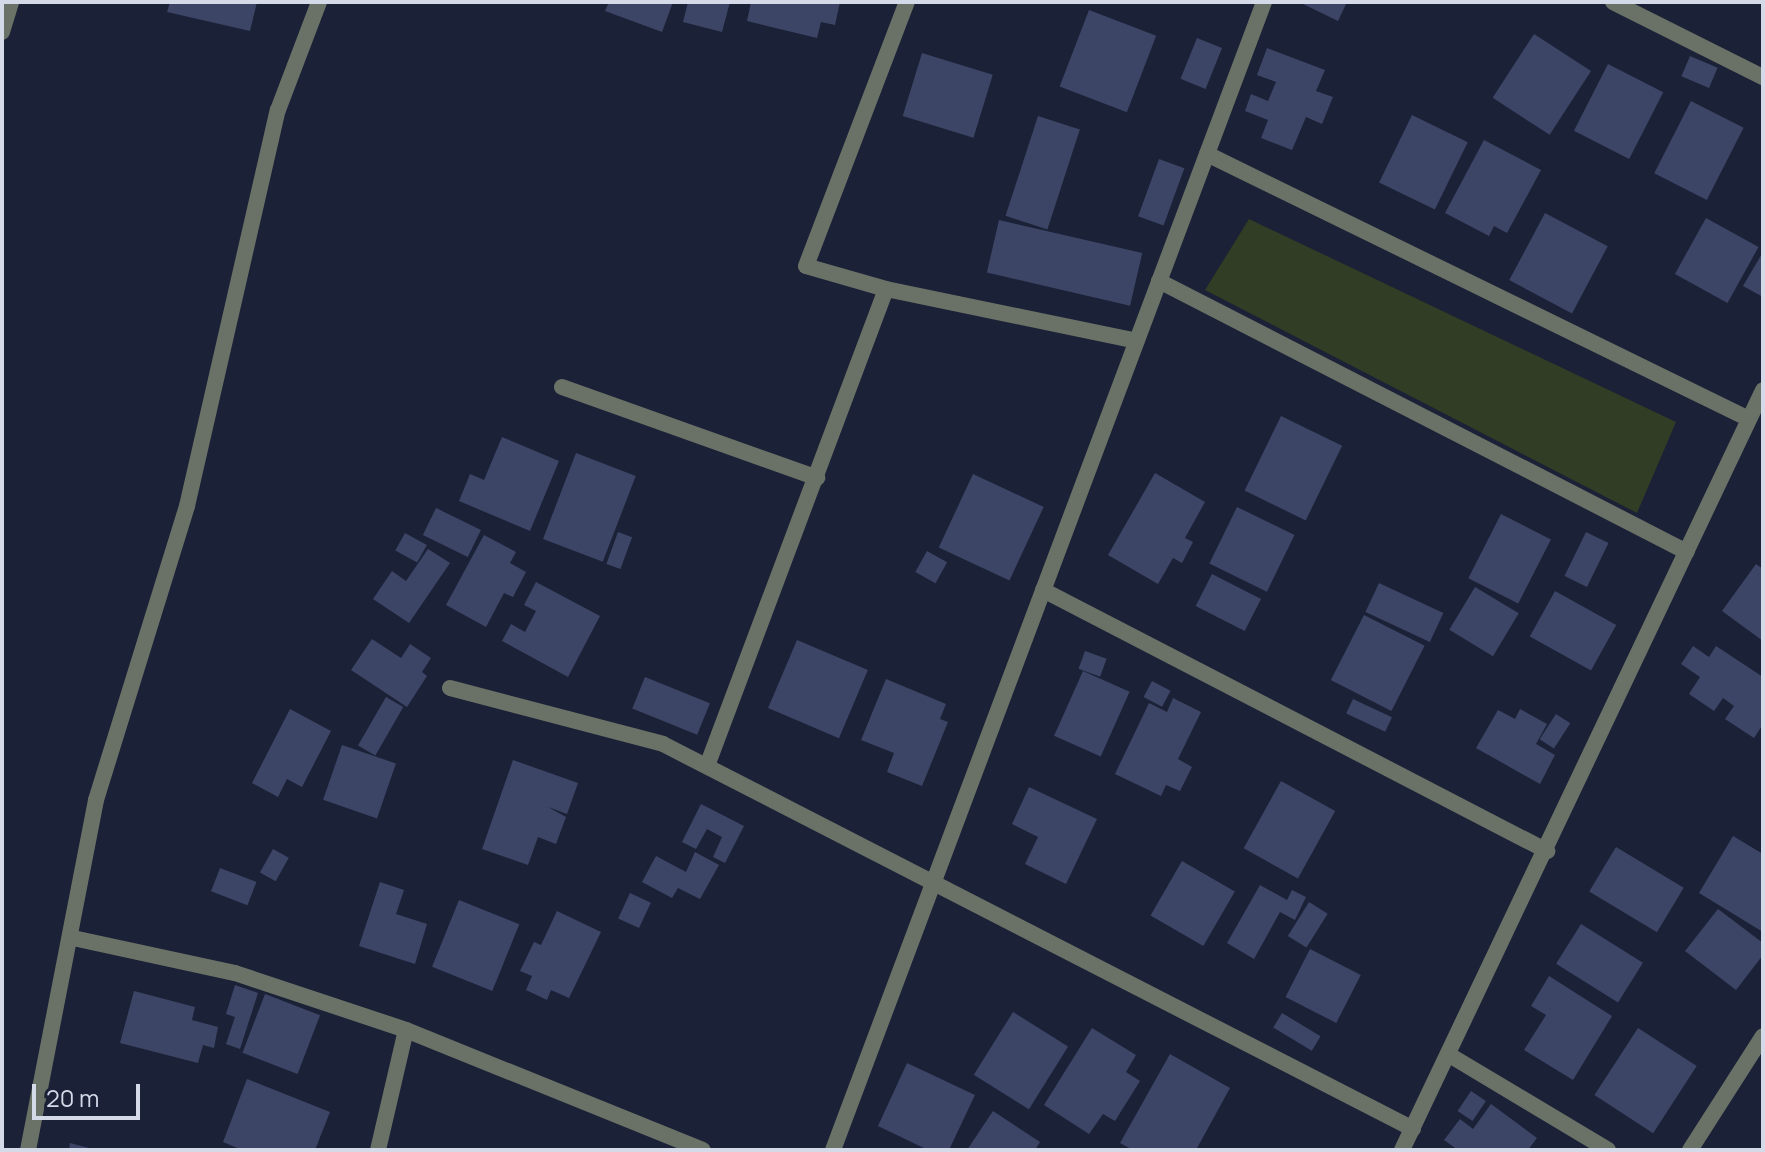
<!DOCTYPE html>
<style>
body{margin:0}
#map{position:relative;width:1765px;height:1152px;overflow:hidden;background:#1b2136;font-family:Manrope,sans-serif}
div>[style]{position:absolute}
.green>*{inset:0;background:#313d24}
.building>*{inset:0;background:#3c4566;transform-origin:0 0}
.street>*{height:16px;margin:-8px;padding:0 8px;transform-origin:8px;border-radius:8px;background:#6a7267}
span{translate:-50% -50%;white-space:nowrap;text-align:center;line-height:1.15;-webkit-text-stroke:7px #1b2136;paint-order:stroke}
.frame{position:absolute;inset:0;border:4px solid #d5dae9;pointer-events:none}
.scale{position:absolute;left:32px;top:1084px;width:108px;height:36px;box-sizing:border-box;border:4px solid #d5dae9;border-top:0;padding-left:10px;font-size:24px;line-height:28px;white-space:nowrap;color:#d5dae9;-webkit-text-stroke:6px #1b2136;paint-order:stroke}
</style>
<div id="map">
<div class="green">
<i style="clip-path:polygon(1249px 219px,1676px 422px,1637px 513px,1205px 290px)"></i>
</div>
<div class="building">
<i style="clip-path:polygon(170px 2px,257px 2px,250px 31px,167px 12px)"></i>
<i style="clip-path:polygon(609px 2px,673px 2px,662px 32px,605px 11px)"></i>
<i style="clip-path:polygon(688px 2px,730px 2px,722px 32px,683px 22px)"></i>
<i style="clip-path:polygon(751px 2px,840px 2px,835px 25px,821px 22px,817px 38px,747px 21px)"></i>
<i style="clip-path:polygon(1299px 2px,1347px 2px,1338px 21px)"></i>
<i style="left:1089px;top:10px;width:72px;height:82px;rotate:21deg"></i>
<i style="left:1534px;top:34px;width:68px;height:76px;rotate:33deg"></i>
<i style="left:1197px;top:38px;width:27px;height:44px;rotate:22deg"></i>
<i style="clip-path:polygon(1267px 48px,1325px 70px,1316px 91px,1333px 97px,1322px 124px,1306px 117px,1292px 150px,1261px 138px,1268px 120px,1245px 111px,1251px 94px,1268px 101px,1276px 82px,1257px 75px)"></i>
<i style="left:922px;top:53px;width:74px;height:66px;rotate:17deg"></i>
<i style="left:1690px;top:56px;width:30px;height:22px;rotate:23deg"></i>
<i style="left:1608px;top:64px;width:62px;height:75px;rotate:27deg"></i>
<i style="left:1691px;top:101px;width:59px;height:81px;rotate:27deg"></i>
<i style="left:1412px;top:115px;width:62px;height:75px;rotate:26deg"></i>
<i style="left:1038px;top:116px;width:44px;height:105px;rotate:18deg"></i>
<i style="clip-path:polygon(1484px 140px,1541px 170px,1507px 233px,1494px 226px,1489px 236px,1445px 213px)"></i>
<i style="left:1159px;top:159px;width:27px;height:61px;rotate:20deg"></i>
<i style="left:1545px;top:213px;width:71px;height:76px;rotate:28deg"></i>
<i style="left:1706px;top:218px;width:60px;height:64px;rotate:29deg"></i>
<i style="left:999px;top:220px;width:147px;height:54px;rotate:13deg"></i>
<i style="clip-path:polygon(1763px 252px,1763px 297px,1743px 286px)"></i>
<i style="left:1281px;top:416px;width:68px;height:83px;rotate:26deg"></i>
<i style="clip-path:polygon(502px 437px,559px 461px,530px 531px,459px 501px,470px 474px,484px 480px)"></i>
<i style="left:576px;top:453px;width:64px;height:92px;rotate:21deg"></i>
<i style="clip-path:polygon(1155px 473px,1205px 502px,1185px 538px,1193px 542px,1182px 563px,1173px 558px,1158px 584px,1108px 555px)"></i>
<i style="left:973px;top:474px;width:78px;height:81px;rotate:25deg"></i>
<i style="left:1237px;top:507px;width:64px;height:63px;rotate:26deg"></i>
<i style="left:436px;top:508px;width:50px;height:30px;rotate:26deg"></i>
<i style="left:1501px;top:514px;width:56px;height:72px;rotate:27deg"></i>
<i style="left:618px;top:532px;width:15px;height:34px;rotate:20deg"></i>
<i style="left:1586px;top:532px;width:25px;height:49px;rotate:26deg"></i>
<i style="left:405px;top:533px;width:25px;height:20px;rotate:29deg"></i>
<i style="clip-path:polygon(484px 535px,516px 552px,510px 563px,526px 572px,513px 597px,504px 593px,486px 627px,446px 605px)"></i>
<i style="clip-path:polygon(428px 549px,450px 563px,409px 623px,373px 599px,392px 571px,406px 581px)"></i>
<i style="left:927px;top:551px;width:23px;height:24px;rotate:29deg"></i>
<i style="clip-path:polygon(1756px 564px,1763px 569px,1763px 641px,1722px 611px)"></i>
<i style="left:1212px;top:574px;width:55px;height:36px;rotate:27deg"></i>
<i style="clip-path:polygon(536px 582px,600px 616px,568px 677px,502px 641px,511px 624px,525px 632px,536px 611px,524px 605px)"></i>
<i style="left:1379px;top:583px;width:71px;height:32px;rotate:25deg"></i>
<i style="left:1475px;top:587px;width:51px;height:50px;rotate:31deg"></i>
<i style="left:1555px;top:591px;width:70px;height:52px;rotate:29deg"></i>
<i style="left:1364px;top:615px;width:68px;height:73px;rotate:27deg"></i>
<i style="clip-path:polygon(372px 639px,401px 658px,410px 644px,431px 658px,422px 672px,427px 676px,407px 707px,351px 670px)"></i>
<i style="left:797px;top:640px;width:77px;height:74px;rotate:23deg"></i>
<i style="clip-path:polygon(1693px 646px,1709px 657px,1716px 646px,1763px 677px,1763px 724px,1754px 738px,1725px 719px,1734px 706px,1723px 698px,1714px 711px,1689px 694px,1700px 677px,1681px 664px)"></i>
<i style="left:1085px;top:651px;width:23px;height:19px;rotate:20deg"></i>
<i style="left:1083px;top:671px;width:51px;height:71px;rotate:24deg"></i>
<i style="left:645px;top:677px;width:70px;height:34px;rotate:22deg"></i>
<i style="clip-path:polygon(886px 679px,946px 704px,940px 719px,948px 722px,922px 786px,887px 772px,894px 753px,861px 740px)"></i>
<i style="left:1152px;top:681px;width:21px;height:18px;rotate:28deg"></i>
<i style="left:386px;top:697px;width:20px;height:56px;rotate:30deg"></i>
<i style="clip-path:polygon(1173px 698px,1201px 712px,1178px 759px,1192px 767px,1180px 791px,1166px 785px,1161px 796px,1115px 774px,1149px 703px,1167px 712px)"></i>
<i style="left:1353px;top:699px;width:43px;height:16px;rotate:25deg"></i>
<i style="clip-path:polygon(290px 709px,331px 731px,302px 787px,287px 779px,278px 797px,252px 783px)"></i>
<i style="clip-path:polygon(1520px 709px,1547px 724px,1536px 744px,1555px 755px,1540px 784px,1476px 748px,1498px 710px,1515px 719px)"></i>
<i style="left:1556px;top:714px;width:17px;height:30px;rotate:33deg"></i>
<i style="left:342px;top:745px;width:57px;height:58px;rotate:19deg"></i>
<i style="clip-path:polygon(513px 760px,578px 783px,567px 814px,548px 807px,566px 817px,556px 844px,538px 837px,528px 865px,482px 849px)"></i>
<i style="left:1281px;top:781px;width:62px;height:77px;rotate:29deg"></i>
<i style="clip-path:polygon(1029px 787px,1097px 819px,1066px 884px,1025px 864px,1038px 837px,1012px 824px)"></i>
<i style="clip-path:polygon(701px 804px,744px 826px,725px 863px,713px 857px,722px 837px,707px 829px,696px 849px,682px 842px)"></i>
<i style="clip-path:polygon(1733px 836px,1763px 854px,1763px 932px,1699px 893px)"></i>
<i style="left:1616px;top:847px;width:79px;height:52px;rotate:31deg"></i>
<i style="left:273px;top:849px;width:18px;height:27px;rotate:29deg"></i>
<i style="clip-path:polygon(695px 852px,719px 865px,700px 899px,678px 888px,672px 898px,642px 882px,656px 856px,686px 872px)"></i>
<i style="left:1182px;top:861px;width:61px;height:63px;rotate:30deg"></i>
<i style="left:220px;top:868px;width:39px;height:25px;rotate:21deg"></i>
<i style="clip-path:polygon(380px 882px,404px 890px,396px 914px,427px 924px,415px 964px,359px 946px)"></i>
<i style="clip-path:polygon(1260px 885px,1287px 900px,1292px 890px,1306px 897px,1295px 920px,1280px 912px,1254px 959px,1227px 943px)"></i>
<i style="left:630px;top:893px;width:23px;height:28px;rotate:25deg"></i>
<i style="left:459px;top:900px;width:65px;height:72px;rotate:22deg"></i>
<i style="left:1309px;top:902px;width:22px;height:40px;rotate:32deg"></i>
<i style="clip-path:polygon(1718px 909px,1763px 943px,1763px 955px,1736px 990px,1685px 951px)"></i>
<i style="clip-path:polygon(557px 911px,601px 932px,569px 998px,551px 990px,547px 1000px,526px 990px,532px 976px,520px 971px,534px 942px,541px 945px)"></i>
<i style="left:1581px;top:924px;width:73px;height:47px;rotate:32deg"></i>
<i style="left:1310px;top:949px;width:57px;height:54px;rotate:27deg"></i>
<i style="clip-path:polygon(1549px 976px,1612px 1016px,1573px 1080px,1524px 1050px,1546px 1015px,1531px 1006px)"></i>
<i style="clip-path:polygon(235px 985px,258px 993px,240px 1049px,226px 1044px,235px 1017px,226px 1014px)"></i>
<i style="clip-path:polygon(134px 991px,195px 1007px,192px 1020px,218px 1027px,214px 1048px,203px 1045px,198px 1063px,120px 1043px)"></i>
<i style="left:265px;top:994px;width:59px;height:63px;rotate:21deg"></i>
<i style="left:1013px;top:1012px;width:65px;height:74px;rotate:32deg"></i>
<i style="left:1282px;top:1013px;width:45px;height:17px;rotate:31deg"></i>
<i style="clip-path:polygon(1092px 1028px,1136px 1055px,1126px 1072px,1140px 1081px,1115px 1121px,1103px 1114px,1089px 1134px,1044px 1105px)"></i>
<i style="left:1638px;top:1028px;width:70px;height:80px;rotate:33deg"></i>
<i style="clip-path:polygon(1170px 1054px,1230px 1088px,1196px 1150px,1133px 1150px,1120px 1143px)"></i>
<i style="clip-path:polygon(907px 1063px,975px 1095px,949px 1150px,928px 1150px,878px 1126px)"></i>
<i style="clip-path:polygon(247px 1079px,330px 1112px,315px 1150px,242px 1150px,223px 1142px)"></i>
<i style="left:1471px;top:1091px;width:18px;height:24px;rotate:34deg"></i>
<i style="clip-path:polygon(1491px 1104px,1537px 1138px,1528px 1150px,1458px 1150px,1444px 1140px,1460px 1119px,1473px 1129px)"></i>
<i style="clip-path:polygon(993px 1111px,1040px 1142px,1035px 1150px,967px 1150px)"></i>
<i style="clip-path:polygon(70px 1143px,93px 1149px,93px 1150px,69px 1150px)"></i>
</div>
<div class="street">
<i style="left:1613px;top:2px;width:168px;rotate:26.6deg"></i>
<i style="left:2px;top:32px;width:31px;rotate:-73deg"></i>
<i style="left:1207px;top:154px;width:603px;rotate:26.06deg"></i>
<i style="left:1159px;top:281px;width:593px;rotate:27.17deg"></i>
<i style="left:886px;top:289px;width:256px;rotate:11.7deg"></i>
<i style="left:562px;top:387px;width:271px;rotate:19.6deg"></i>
<i style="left:1043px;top:590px;width:568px;rotate:27.38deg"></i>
<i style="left:450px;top:688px;width:220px;rotate:14.7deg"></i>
<i style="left:663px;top:744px;width:843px;rotate:27.17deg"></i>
<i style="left:707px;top:766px;width:509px;rotate:-69.43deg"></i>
<i style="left:886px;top:289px;width:83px;rotate:-164deg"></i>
<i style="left:806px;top:266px;width:283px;rotate:-69.1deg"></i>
<i style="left:73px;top:938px;width:166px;rotate:12.2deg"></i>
<i style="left:235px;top:973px;width:180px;rotate:18.4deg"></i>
<i style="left:406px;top:1030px;width:320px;rotate:22deg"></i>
<i style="left:1451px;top:1056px;width:183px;rotate:30.9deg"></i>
<i style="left:28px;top:1150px;width:357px;rotate:-79deg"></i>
<i style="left:96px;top:800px;width:308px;rotate:-72.8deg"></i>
<i style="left:187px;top:506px;width:406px;rotate:-77.1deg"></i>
<i style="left:278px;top:110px;width:116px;rotate:-69.2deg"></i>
<i style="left:378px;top:1150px;width:123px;rotate:-76.9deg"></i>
<i style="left:833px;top:1150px;width:1226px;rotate:-69.42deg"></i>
<i style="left:1402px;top:1150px;width:841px;rotate:-64.59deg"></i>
<i style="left:1690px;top:1150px;width:135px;rotate:-57.4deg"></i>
</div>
<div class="frame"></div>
<div class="scale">20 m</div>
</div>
